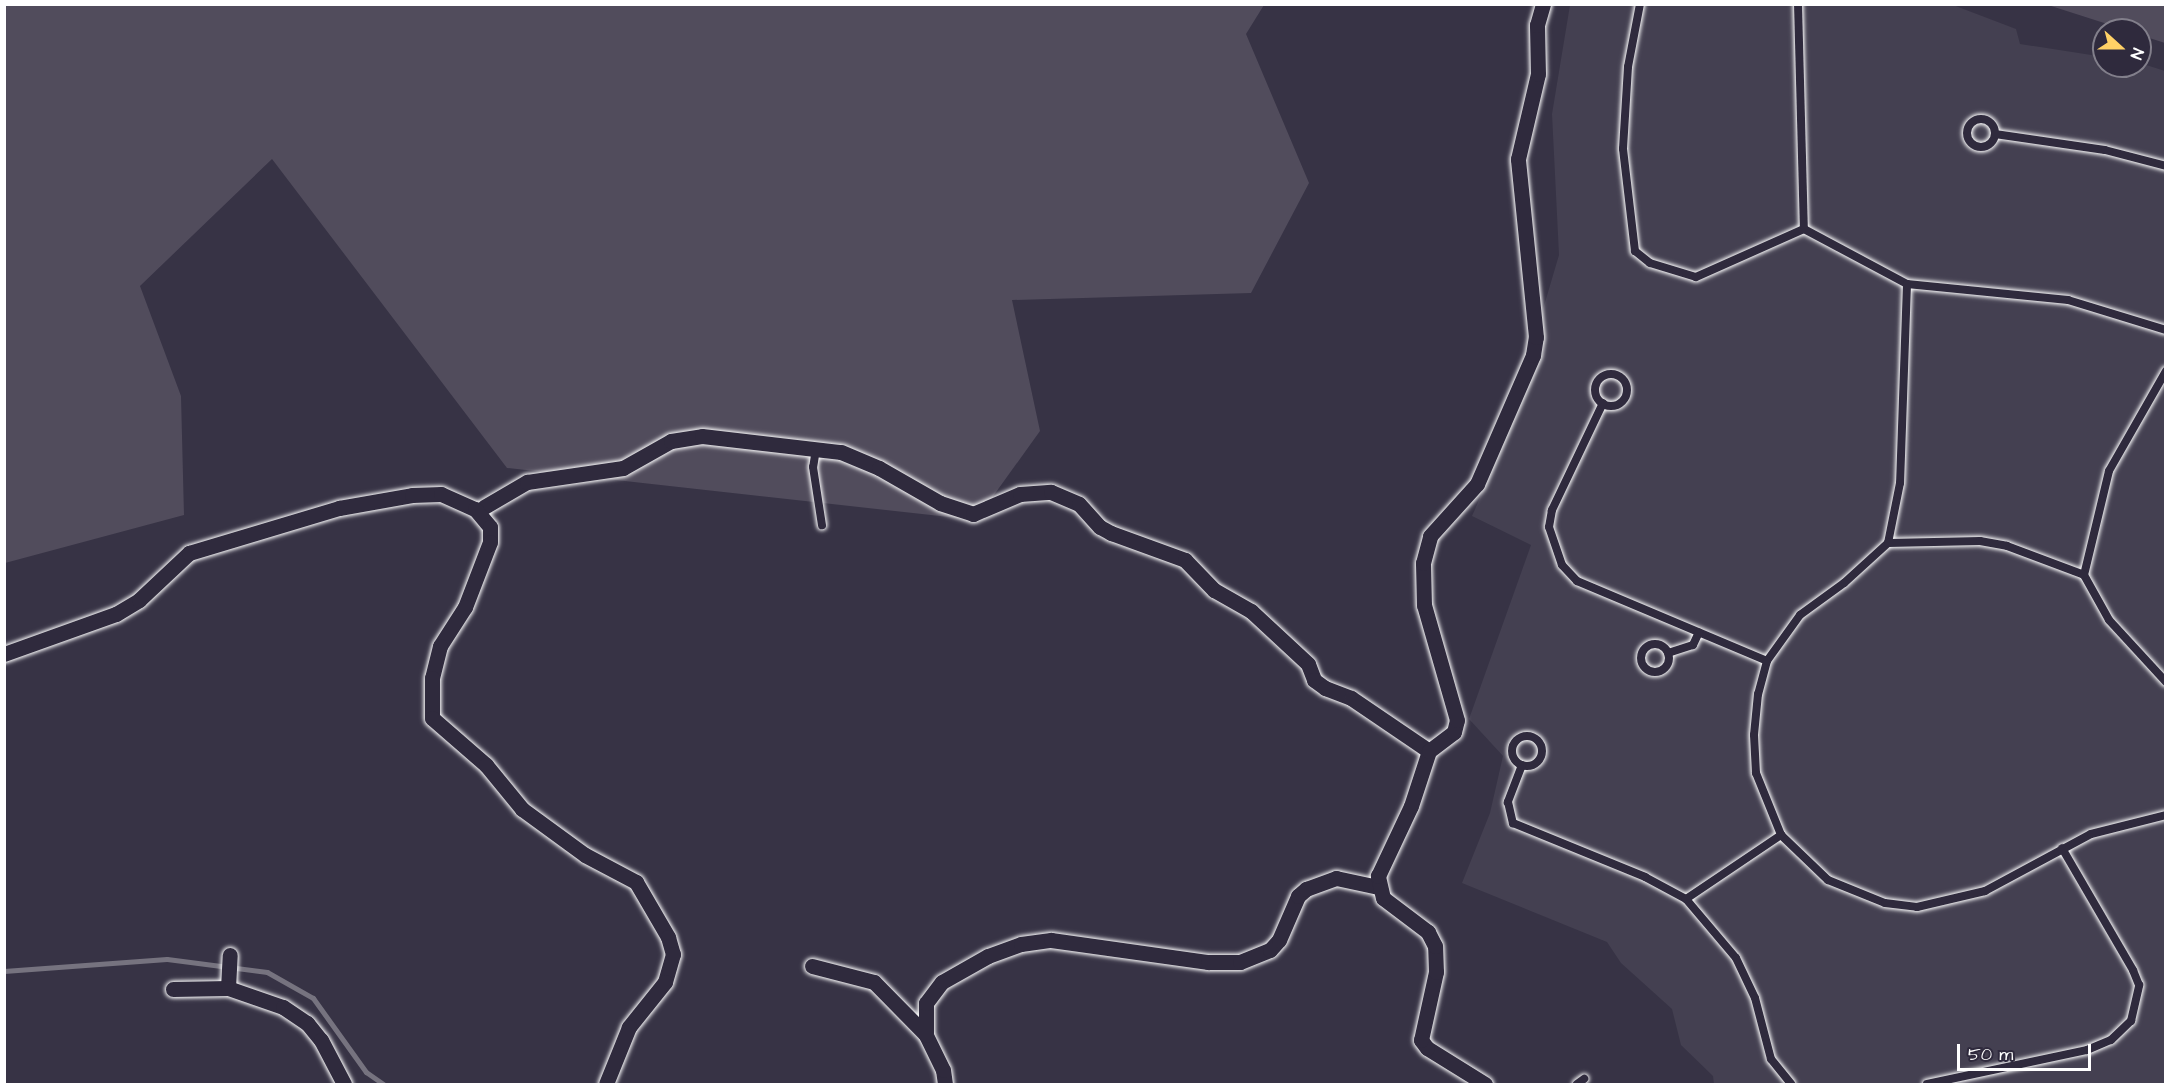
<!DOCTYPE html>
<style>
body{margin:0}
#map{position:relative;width:2170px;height:1089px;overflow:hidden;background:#373345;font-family:"Architects Daughter",sans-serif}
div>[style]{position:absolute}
.built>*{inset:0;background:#444051}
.green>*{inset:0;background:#514c5c}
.stream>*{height:5px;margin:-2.5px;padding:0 2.5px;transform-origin:2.5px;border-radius:2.5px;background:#76737f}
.roads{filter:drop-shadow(0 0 2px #fff) drop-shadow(0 0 2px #fff)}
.lane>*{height:8px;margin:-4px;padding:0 4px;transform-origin:4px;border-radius:4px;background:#2f2a3d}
.lane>.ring{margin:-4px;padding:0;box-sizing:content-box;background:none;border:8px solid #2f2a3d;border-radius:50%}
.street>*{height:15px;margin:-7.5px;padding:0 7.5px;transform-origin:7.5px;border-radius:7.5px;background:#2f2a3d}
span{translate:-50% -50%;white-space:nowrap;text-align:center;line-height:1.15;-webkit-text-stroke:5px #2f2a3d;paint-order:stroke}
.frame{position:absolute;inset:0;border:6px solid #fff;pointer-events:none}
.north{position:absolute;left:2092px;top:18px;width:60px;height:60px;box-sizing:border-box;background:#2f2a3d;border:2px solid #827f8b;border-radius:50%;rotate:111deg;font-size:16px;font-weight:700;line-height:24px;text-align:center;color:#fff}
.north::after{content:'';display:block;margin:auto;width:21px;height:27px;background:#ffd166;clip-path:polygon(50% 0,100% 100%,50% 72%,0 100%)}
.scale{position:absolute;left:1957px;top:1044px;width:134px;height:27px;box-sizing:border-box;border:3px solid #fff;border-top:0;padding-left:8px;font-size:18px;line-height:21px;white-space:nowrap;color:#fff;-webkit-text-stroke:4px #2f2a3d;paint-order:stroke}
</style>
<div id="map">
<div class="built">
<i style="clip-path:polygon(1570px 5px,1953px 5px,2016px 29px,2020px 44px,2104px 57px,2104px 66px,2140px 63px,2165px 71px,2165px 1084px,1714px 1084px,1713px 1076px,1681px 1045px,1672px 1009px,1621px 963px,1607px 942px,1462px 883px,1490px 813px,1503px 756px,1469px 719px,1531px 545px,1472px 516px,1544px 352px,1541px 316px,1559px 255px,1552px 114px)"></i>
</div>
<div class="green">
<i style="clip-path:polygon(5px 5px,1264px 5px,1246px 34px,1309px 183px,1251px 293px,1012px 300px,1040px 431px,976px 520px,507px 468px,272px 159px,140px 286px,181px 396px,184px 515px,5px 563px)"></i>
<i style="clip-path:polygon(2048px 5px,2165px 5px,2165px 43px,2140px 35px,2140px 30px,2126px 30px)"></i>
</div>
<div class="stream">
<i style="left:4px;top:971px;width:163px;rotate:-4.2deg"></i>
<i style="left:167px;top:959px;width:101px;rotate:7.4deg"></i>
<i style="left:267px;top:972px;width:53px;rotate:29.5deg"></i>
<i style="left:313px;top:998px;width:91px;rotate:54.4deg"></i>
<i style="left:366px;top:1072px;width:21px;rotate:35deg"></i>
</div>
<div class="roads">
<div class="lane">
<i style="left:1640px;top:4px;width:64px;rotate:100.8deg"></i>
<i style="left:1628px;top:67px;width:82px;rotate:93.5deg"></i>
<i style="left:1623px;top:149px;width:103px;rotate:83.3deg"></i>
<i style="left:1635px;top:251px;width:19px;rotate:39deg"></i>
<i style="left:1650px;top:263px;width:48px;rotate:16.9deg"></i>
<i style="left:1696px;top:277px;width:118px;rotate:-24deg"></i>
<i style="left:1798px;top:4px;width:225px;rotate:88.5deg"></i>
<i class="ring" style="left:1967px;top:119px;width:20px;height:20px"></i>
<i style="left:1995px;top:134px;width:111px;rotate:8.3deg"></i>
<i style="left:2105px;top:150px;width:63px;rotate:14.7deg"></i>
<i style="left:1804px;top:229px;width:117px;rotate:28.1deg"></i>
<i style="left:1907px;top:284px;width:162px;rotate:5.7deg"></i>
<i style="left:2068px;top:300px;width:102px;rotate:17deg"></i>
<i style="left:1907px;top:284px;width:199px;rotate:92deg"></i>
<i style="left:1900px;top:483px;width:61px;rotate:101.3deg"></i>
<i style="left:1888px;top:543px;width:59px;rotate:137.7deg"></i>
<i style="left:1844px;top:583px;width:54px;rotate:144deg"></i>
<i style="left:1800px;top:615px;width:57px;rotate:125.7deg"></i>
<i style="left:1767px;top:661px;width:34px;rotate:105deg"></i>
<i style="left:1758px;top:694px;width:41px;rotate:95.6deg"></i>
<i style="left:1754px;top:735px;width:38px;rotate:87deg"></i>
<i style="left:1756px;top:773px;width:67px;rotate:68deg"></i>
<i style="left:1781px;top:835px;width:65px;rotate:43.8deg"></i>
<i style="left:1828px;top:880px;width:61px;rotate:22deg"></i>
<i style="left:1885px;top:903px;width:32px;rotate:7deg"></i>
<i style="left:1917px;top:907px;width:70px;rotate:-13.2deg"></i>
<i style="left:1985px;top:891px;width:120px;rotate:-28.3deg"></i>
<i style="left:2091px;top:834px;width:77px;rotate:-14.2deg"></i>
<i style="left:2166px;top:371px;width:115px;rotate:119.7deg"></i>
<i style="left:2109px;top:471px;width:107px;rotate:103.5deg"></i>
<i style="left:2084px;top:575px;width:51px;rotate:60.9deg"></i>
<i style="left:2109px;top:620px;width:84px;rotate:47.4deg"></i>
<i class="ring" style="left:1595px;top:374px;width:24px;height:24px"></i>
<i style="left:1603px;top:403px;width:119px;rotate:115.5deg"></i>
<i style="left:1552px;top:510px;width:17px;rotate:100deg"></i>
<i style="left:1549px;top:527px;width:40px;rotate:71.1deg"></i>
<i style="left:1562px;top:565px;width:22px;rotate:47deg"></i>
<i style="left:1577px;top:581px;width:206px;rotate:22.8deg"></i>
<i style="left:816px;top:449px;width:18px;rotate:99deg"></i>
<i style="left:813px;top:467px;width:59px;rotate:81.2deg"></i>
<i style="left:1888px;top:543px;width:92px;rotate:-1.2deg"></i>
<i style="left:1980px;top:541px;width:27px;rotate:10deg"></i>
<i style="left:2007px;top:546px;width:82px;rotate:20.6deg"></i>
<i class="ring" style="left:1641px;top:644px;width:20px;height:20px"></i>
<i style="left:1668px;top:653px;width:26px;rotate:-18deg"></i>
<i style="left:1693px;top:645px;width:14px;rotate:-65deg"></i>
<i class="ring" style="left:1512px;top:736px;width:22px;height:22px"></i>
<i style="left:1522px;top:765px;width:40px;rotate:111deg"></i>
<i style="left:1508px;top:802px;width:22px;rotate:77deg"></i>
<i style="left:1513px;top:823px;width:143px;rotate:22.2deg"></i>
<i style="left:1645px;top:877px;width:47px;rotate:28.2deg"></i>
<i style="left:1686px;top:899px;width:77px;rotate:49.7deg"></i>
<i style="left:1736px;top:958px;width:44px;rotate:64.6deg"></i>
<i style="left:1755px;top:998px;width:63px;rotate:75.3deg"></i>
<i style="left:1771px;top:1059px;width:32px;rotate:51deg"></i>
<i style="left:1686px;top:899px;width:115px;rotate:-34deg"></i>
<i style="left:1577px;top:1084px;width:9px;rotate:-36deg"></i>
<i style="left:1927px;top:1084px;width:164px;rotate:-12deg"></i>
<i style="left:2087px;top:1050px;width:26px;rotate:-23deg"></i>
<i style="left:2111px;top:1040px;width:28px;rotate:-44deg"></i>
<i style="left:2131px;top:1021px;width:37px;rotate:-77deg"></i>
<i style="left:2139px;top:985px;width:16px;rotate:-112deg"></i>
<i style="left:2133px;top:970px;width:141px;rotate:-120.2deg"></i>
</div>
<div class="street">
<i style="left:484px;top:507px;width:50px;rotate:-30.2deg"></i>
<i style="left:527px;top:482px;width:97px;rotate:-8.3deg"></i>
<i style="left:623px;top:468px;width:55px;rotate:-29.4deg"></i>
<i style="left:671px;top:441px;width:31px;rotate:-9deg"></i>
<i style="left:702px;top:436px;width:140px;rotate:6.6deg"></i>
<i style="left:841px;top:452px;width:41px;rotate:22.8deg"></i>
<i style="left:879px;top:468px;width:70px;rotate:29.8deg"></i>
<i style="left:940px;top:503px;width:35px;rotate:18deg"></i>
<i style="left:973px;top:514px;width:51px;rotate:-23.1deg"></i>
<i style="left:1020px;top:494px;width:31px;rotate:-4deg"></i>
<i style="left:1051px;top:492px;width:30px;rotate:23deg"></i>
<i style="left:1079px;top:504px;width:31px;rotate:48deg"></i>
<i style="left:1100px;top:527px;width:13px;rotate:29deg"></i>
<i style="left:1111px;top:533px;width:79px;rotate:20deg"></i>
<i style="left:1185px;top:560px;width:42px;rotate:46deg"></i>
<i style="left:1214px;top:590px;width:43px;rotate:29.6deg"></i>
<i style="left:1251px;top:611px;width:78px;rotate:42.9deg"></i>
<i style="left:1308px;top:664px;width:17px;rotate:69deg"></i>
<i style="left:1314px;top:680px;width:14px;rotate:36deg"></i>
<i style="left:1325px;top:688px;width:28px;rotate:21deg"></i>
<i style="left:1351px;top:698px;width:94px;rotate:34.2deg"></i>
<i style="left:4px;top:654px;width:119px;rotate:-19.7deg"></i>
<i style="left:116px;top:614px;width:27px;rotate:-31deg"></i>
<i style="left:139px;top:600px;width:69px;rotate:-43.2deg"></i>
<i style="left:189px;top:553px;width:157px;rotate:-16.7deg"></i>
<i style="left:339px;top:508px;width:74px;rotate:-10.1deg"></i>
<i style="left:412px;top:495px;width:29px;rotate:-2deg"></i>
<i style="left:441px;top:494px;width:37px;rotate:24deg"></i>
<i style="left:475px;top:509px;width:23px;rotate:50deg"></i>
<i style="left:490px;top:527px;width:15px;rotate:90deg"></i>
<i style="left:490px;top:542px;width:70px;rotate:111deg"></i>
<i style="left:465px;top:607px;width:46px;rotate:122.7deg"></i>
<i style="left:440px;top:646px;width:33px;rotate:104deg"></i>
<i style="left:432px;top:678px;width:40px;rotate:90deg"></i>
<i style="left:432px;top:718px;width:72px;rotate:41deg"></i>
<i style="left:486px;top:765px;width:57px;rotate:50.7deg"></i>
<i style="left:522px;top:809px;width:78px;rotate:36.1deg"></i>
<i style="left:585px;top:855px;width:58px;rotate:27.9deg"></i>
<i style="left:636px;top:882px;width:64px;rotate:59.8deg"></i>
<i style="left:668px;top:937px;width:18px;rotate:74deg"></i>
<i style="left:673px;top:954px;width:29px;rotate:106deg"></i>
<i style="left:665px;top:982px;width:58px;rotate:128.7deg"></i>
<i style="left:629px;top:1027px;width:61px;rotate:112deg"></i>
<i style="left:812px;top:966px;width:64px;rotate:14.5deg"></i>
<i style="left:874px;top:982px;width:74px;rotate:45.5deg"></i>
<i style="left:228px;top:988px;width:33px;rotate:-87deg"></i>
<i style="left:173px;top:989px;width:55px;rotate:-1deg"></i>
<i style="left:228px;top:988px;width:58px;rotate:19.1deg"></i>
<i style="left:283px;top:1007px;width:29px;rotate:34deg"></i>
<i style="left:307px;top:1023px;width:22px;rotate:51deg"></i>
<i style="left:321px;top:1040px;width:50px;rotate:62.4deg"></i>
<i style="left:945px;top:1084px;width:14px;rotate:-98deg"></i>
<i style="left:943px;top:1070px;width:39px;rotate:-116deg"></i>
<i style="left:926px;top:1035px;width:32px;rotate:-90deg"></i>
<i style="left:926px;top:1003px;width:26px;rotate:-53deg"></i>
<i style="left:942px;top:982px;width:53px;rotate:-29.5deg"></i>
<i style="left:988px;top:956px;width:35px;rotate:-20deg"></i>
<i style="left:1021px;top:944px;width:30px;rotate:-8deg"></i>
<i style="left:1051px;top:940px;width:159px;rotate:8deg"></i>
<i style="left:1208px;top:962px;width:32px"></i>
<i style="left:1240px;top:962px;width:32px;rotate:-22deg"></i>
<i style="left:1270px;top:950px;width:13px;rotate:-48deg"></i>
<i style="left:1279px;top:940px;width:48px;rotate:-66.6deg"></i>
<i style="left:1298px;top:896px;width:11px;rotate:-41deg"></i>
<i style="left:1306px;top:889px;width:32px;rotate:-20deg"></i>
<i style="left:1336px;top:878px;width:43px;rotate:12.1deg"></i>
<i style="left:1485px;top:1084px;width:68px;rotate:-148.2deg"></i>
<i style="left:1427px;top:1048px;width:10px;rotate:-127deg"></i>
<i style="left:1421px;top:1040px;width:70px;rotate:-77.6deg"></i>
<i style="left:1436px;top:972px;width:26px;rotate:-92deg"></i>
<i style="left:1435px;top:946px;width:16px;rotate:-117deg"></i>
<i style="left:1428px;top:932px;width:56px;rotate:-142.9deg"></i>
<i style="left:1383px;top:898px;width:23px;rotate:-103deg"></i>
<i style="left:1378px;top:876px;width:77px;rotate:-64.8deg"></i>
<i style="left:1411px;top:806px;width:58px;rotate:-71.9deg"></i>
<i style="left:1429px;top:751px;width:31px;rotate:-37deg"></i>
<i style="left:1454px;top:732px;width:12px;rotate:-76deg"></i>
<i style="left:1457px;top:720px;width:120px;rotate:-106deg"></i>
<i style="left:1424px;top:605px;width:42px;rotate:-91.4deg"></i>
<i style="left:1423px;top:563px;width:28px;rotate:-75deg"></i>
<i style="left:1430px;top:536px;width:70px;rotate:-47.9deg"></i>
<i style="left:1477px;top:484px;width:141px;rotate:-66.5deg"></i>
<i style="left:1533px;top:355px;width:18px;rotate:-81deg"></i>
<i style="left:1536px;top:337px;width:179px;rotate:-95.8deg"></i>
<i style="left:1518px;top:159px;width:87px;rotate:-76.8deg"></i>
<i style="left:1538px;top:74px;width:49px;rotate:-91.2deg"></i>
<i style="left:1537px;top:25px;width:22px;rotate:-74deg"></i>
</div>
</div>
<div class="frame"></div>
<div class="north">N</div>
<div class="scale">50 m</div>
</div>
